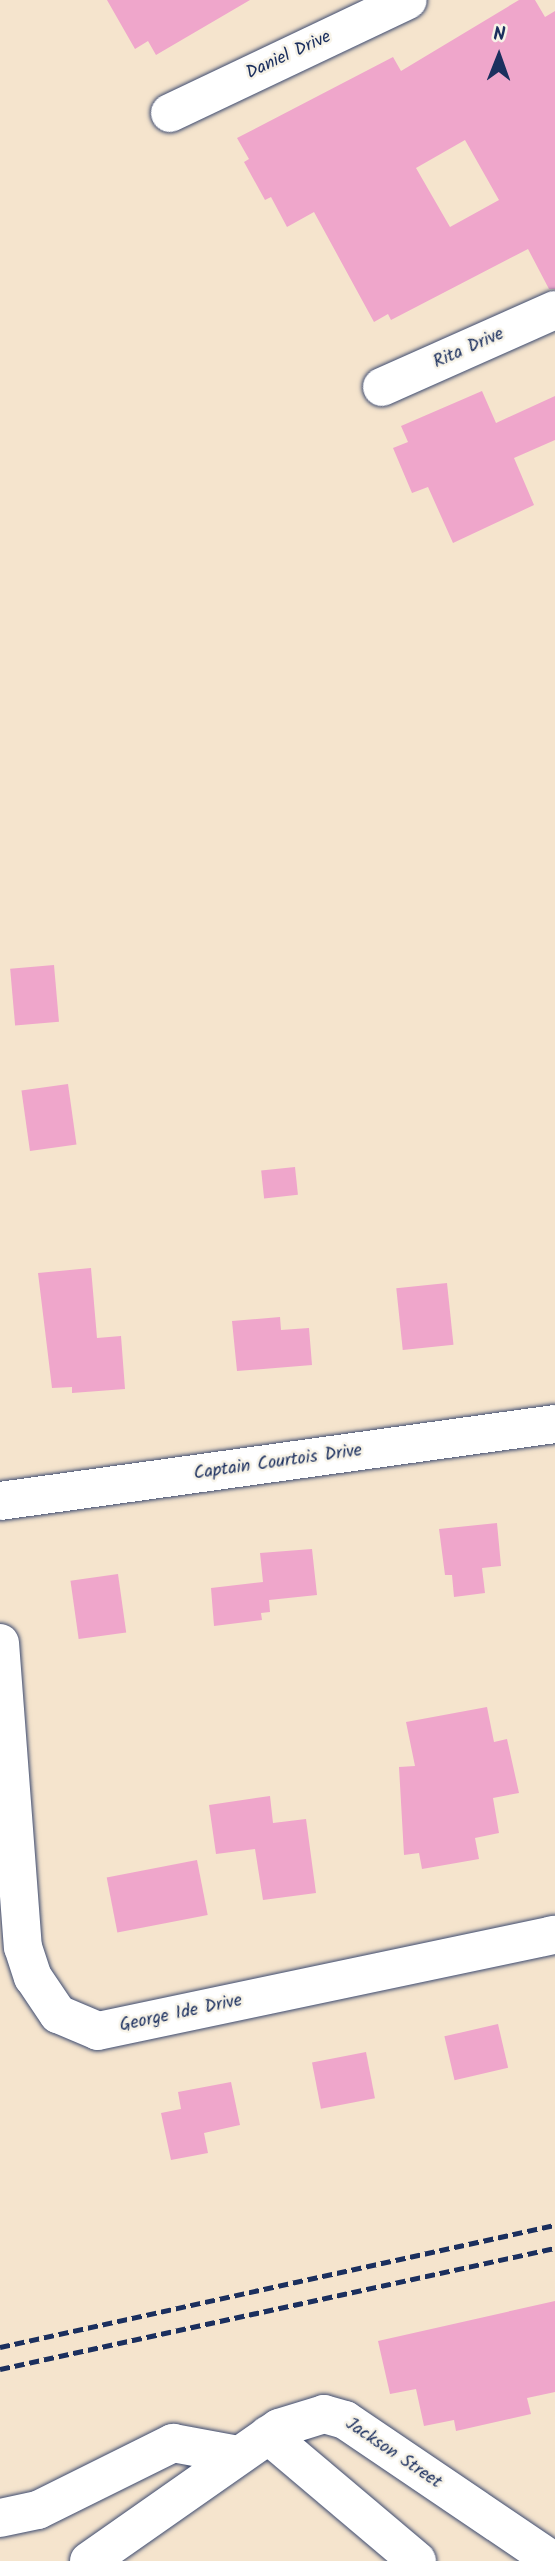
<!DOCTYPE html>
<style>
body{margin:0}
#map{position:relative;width:555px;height:2561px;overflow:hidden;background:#f5e4cd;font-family:Kalam,sans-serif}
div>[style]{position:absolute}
.building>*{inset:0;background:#efa6cb;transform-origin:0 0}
.roads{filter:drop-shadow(0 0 2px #3c4a6f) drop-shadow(0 0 2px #3c4a6f)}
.minor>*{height:38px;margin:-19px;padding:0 19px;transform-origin:19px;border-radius:19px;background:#fff}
.rail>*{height:5px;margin-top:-2.5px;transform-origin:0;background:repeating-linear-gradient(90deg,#1b2f5e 0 10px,transparent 0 15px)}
span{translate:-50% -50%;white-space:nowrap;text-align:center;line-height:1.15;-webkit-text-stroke:5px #f7f3e8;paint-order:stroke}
.street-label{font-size:18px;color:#1b2f5e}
.north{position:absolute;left:464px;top:21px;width:70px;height:70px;-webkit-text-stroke:5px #f7f3e8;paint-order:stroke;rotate:1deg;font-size:19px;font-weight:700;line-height:28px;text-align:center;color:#1b2f5e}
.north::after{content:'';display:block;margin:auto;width:24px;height:32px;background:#1b2f5e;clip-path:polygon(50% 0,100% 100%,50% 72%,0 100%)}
</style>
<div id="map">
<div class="building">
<i style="clip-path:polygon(107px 0,250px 0,156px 55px,148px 41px,135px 49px)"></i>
<i style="clip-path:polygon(evenodd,519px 0,535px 0,545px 17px,555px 11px,555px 289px,549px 289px,528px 249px,391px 320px,388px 314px,374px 322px,314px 212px,287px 227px,271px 197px,265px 200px,244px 162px,249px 159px,237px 138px,393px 57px,401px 71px,519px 0,465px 140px,499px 200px,450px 227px,416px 168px,465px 140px)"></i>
<i style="clip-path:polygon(482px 391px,496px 423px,555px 396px,555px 440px,514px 458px,534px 505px,453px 543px,428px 487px,412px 493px,393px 448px,408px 442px,401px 426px)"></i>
<i style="left:54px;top:965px;width:57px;height:44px;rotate:85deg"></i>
<i style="left:68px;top:1084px;width:61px;height:47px;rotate:82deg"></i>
<i style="left:295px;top:1167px;width:28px;height:34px;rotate:84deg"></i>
<i style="clip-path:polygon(91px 1268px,97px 1338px,121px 1336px,125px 1389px,72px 1393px,72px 1387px,52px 1388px,38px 1273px)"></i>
<i style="left:447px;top:1283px;width:62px;height:51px;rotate:84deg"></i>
<i style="clip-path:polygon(280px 1317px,281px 1330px,309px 1328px,312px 1365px,237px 1371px,232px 1321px)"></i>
<i style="clip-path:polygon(497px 1523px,501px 1566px,482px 1568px,485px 1593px,454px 1597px,452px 1575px,445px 1575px,439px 1529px)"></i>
<i style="clip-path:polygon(312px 1549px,317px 1595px,269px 1600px,270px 1612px,261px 1613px,262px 1620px,214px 1626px,211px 1588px,263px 1582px,260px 1553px)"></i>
<i style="left:118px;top:1574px;width:59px;height:48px;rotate:82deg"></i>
<i style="clip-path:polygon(487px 1707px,494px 1742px,507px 1739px,519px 1793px,493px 1798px,499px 1833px,475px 1838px,479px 1859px,422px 1869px,419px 1853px,404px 1855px,399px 1767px,415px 1766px,406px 1722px)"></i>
<i style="clip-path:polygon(270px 1796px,273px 1823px,306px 1819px,316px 1893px,263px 1900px,255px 1849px,216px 1854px,209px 1805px)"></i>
<i style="left:197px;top:1860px;width:56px;height:92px;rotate:79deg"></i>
<i style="left:498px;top:2024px;width:45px;height:55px;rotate:77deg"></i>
<i style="left:366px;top:2052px;width:47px;height:55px;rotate:79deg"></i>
<i style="clip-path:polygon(231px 2082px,240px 2125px,204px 2133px,208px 2153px,171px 2160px,161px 2113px,181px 2109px,178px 2092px)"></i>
<i style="clip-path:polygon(555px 2301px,555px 2392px,527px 2398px,531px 2414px,456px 2431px,454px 2420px,424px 2426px,416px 2389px,390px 2394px,378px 2341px)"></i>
</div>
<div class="roads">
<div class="minor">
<i style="left:170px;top:113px;width:263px;rotate:-25.4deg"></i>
<i style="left:382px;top:387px;width:189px;rotate:-24deg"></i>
<i style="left:0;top:1501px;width:560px;rotate:-7.9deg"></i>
<i style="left:0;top:1643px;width:305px;rotate:85.7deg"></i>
<i style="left:23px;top:1947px;width:32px;rotate:72deg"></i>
<i style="left:33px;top:1977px;width:45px;rotate:56deg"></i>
<i style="left:58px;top:2014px;width:43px;rotate:23deg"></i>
<i style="left:98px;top:2031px;width:467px;rotate:-11.9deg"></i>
<i style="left:268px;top:2435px;width:195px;rotate:40.2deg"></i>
<i style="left:0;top:2518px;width:39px;rotate:-12deg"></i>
<i style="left:38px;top:2510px;width:151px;rotate:-26.4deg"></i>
<i style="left:173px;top:2443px;width:66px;rotate:10.5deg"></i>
<i style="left:89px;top:2561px;width:232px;rotate:-35deg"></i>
<i style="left:279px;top:2428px;width:47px;rotate:-17.3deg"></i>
<i style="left:324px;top:2414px;width:22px;rotate:16deg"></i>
<i style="left:345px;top:2420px;width:251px;rotate:34.1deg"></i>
</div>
</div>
<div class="rail">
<i style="left:0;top:2347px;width:568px;rotate:-12.4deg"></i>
<i style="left:0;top:2369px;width:568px;rotate:-12.3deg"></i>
</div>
<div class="street-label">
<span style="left:289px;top:56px;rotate:-25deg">Daniel Drive</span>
<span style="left:469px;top:349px;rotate:-24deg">Rita Drive</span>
<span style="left:278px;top:1463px;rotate:-8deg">Captain Courtois Drive</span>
<span style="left:181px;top:2014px;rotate:-12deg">George Ide Drive</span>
<span style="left:393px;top:2454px;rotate:34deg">Jackson Street</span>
</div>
<div class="north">N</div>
</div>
